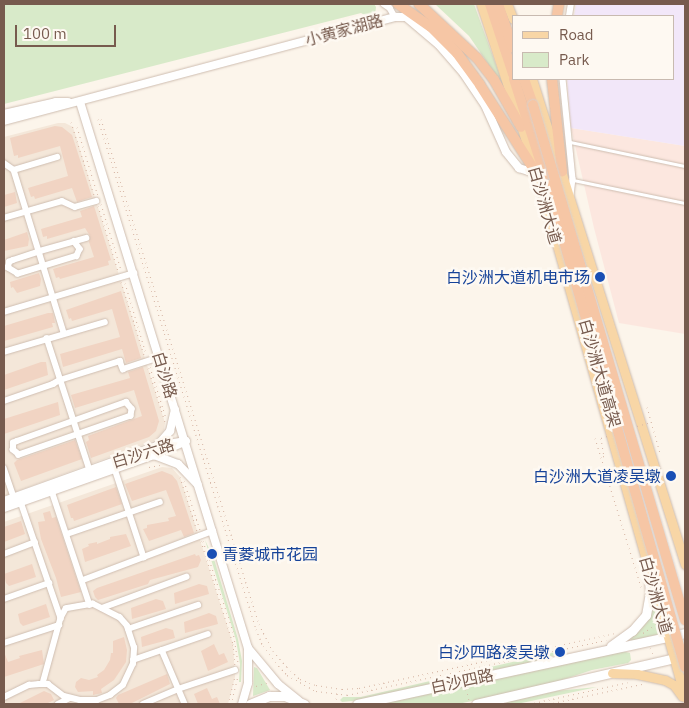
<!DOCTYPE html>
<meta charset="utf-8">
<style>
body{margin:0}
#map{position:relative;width:689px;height:708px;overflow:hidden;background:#fcf5eb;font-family:"IBM Plex Sans","Noto Sans SC",sans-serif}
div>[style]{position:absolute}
.residential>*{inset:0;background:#f4e7d9}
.commercial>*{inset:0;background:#fce7df}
.education>*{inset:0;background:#f2e7f9}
.green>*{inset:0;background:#d8eac9}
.building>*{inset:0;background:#f1d4c3}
.path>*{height:1px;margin-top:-0.5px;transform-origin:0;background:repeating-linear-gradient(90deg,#d7b7a6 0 1px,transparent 0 5px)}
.roads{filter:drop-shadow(0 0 1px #cebdb0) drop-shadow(0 0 1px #cebdb0)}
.service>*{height:3px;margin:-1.5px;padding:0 1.5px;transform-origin:1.5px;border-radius:1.5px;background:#fff}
.minor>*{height:5.5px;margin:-2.75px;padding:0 2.75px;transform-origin:2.75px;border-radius:2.75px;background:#fff}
.tertiary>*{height:8px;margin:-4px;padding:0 4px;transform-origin:4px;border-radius:4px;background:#fff}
.secondary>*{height:9px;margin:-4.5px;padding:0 4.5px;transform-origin:4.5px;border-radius:4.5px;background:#fff}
.primary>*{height:9px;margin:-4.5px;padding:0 4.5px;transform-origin:4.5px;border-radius:4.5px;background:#f8d6a6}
.trunk>*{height:10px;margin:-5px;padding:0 5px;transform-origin:5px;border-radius:5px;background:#f6c6a5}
.path-bridge>*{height:1px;margin-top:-0.5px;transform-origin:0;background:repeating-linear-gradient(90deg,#d7b7a6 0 1px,transparent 0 5px)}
.bridges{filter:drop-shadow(0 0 1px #d9d1cd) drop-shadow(0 0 1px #d9d1cd)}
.trunk-bridge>*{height:10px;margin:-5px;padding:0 5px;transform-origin:5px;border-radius:5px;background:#f6c6a5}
.dots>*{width:14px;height:14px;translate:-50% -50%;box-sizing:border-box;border:2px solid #fef9f2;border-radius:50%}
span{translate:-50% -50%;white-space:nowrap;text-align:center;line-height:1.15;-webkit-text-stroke:5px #fef9f2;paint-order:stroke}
.street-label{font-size:16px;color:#775b4e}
.transit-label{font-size:16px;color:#164399}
.right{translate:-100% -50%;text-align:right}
.left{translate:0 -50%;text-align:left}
.frame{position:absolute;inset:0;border:5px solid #775b4e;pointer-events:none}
.legend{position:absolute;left:512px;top:15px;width:162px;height:65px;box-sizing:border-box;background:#fef9f2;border:1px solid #c8bab0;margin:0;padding:6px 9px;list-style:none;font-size:15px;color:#775b4e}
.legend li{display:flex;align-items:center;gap:10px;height:25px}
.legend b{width:25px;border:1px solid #c8bab0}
.scale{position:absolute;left:15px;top:25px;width:101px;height:22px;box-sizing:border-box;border:2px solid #775b4e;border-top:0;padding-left:6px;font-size:15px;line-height:18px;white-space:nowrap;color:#775b4e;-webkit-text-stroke:4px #fef9f2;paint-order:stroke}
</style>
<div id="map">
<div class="residential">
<i style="clip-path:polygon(58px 123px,65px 123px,73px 127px,165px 423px,164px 430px,156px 440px,4px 496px,4px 137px)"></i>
<i style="clip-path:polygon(162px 467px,172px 468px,180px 477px,233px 644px,235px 677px,228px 704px,4px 704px,4px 522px)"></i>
</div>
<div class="commercial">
<i style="clip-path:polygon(571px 128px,685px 146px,685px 334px,619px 323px,594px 228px)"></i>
</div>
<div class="education">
<i style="clip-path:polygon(576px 4px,685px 4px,685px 146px,571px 128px,567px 79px,673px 79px,673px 16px,574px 16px)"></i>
</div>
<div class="green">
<i style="clip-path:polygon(4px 4px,374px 4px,376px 7px,375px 15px,370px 18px,361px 13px,4px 104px)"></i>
<i style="clip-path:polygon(435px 4px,474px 4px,504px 87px,469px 36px)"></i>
<i style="clip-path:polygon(205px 540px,214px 559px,238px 639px,242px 661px,241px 682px,239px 682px,240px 664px,236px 640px)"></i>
<i style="clip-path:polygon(653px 606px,662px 631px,660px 634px,631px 641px,630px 638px,645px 624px)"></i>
<i style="clip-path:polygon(559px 651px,559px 654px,524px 664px,468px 675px,469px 672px)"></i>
<i style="clip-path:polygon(622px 651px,630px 653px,631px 660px,628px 663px,592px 670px,550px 684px,458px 704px,378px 704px)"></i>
<i style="clip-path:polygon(254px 667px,257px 668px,270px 690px,253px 696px)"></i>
<i style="clip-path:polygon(456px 675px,457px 679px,361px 700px,342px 702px,340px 700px,343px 697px,361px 697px)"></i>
<i style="clip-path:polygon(597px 687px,517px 704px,505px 704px,507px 702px,556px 691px)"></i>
</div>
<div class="building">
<i style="clip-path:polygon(55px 126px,62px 127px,72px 135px,92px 197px,77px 202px,72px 188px,35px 199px,34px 196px,31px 197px,28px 188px,68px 176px,60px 146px,18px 158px,18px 155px,14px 156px,10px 138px)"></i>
<i style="clip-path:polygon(15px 192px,17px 203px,4px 207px,4px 195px)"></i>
<i style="clip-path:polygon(94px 206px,111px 260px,108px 261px,109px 265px,60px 279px,59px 277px,56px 278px,53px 269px,94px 257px,89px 242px,90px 236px,85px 228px,47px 239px,47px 236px,43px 237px,41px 229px,82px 217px,80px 211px)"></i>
<i style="clip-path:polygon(27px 232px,29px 239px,28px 246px,4px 251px,4px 240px)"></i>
<i style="clip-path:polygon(39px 273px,41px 279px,40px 286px,17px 293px,13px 287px,11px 288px,10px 282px)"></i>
<i style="clip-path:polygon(121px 291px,141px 358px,126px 363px,122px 349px,63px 367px,60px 354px,120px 337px,112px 309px,72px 321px,71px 318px,69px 319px,66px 310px)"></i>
<i style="clip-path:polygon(48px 313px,53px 313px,55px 323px,52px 323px,53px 327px,4px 341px,4px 326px)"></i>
<i style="clip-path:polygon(41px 362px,46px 362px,48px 375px,4px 390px,4px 375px)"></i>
<i style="clip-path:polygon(143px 367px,159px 421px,156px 431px,149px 437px,91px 458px,86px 442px,89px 440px,88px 436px,142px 416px,134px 390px,75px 408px,71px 395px,130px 378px,128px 372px)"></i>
<i style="clip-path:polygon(58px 402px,60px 415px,4px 434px,4px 419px)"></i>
<i style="clip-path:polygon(75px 440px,82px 459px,21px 481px,14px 463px,17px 460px)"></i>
<i style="clip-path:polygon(162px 471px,172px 475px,177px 481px,194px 533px,184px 537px,181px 530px,149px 541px,143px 529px,147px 528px,147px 525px,169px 521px,168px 518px,176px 516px,166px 490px,132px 501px,125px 484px)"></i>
<i style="clip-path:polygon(116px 487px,122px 504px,74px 521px,73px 518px,71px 518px,67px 505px)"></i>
<i style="clip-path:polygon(50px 511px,52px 518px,56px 517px,81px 592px,61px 597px,56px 578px,41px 539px,38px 522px,45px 521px,43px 513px)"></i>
<i style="clip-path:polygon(21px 521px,25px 534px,4px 542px,4px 527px)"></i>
<i style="clip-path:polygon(126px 534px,131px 546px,85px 562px,82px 549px,89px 546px,88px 544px,97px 542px,97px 544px,110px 539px,110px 537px)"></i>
<i style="clip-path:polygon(195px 554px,196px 556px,199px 555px,201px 560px,198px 567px,150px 580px,148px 584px,98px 600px,95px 597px,93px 591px,97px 588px)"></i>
<i style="clip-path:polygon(32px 564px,36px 577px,9px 586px,6px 583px,4px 574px)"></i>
<i style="clip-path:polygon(199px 584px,207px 586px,209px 594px,175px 604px,174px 593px)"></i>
<i style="clip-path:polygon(156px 599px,163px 601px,166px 609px,132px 619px,131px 608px)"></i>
<i style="clip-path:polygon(46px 604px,50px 617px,23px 626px,20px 623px,18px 614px)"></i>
<i style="clip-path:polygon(209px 613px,216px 616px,218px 624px,185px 633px,184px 622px)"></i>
<i style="clip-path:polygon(166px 628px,173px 630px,175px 638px,142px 647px,141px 637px)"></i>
<i style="clip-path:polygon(124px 637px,127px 650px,126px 662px,114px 680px,101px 689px,102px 693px,93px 695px,93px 691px,78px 692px,75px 687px,76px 682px,81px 678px,89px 680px,98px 677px,97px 675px,104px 670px,110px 660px,111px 653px,113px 653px,113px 641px)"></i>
<i style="clip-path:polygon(214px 644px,219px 655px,224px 653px,228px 662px,208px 671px,201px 651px)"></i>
<i style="clip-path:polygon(42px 650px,44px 664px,4px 677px,4px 652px,8px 662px,20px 658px,19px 656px)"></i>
<i style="clip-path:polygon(167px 674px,170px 684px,130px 704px,119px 704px,116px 698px,118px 695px)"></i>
<i style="clip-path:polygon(207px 688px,212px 699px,217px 697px,220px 704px,198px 704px,194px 694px)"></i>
<i style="clip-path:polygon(44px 691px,51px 694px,54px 700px,46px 704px,18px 704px)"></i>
</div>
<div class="path">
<i style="left:98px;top:119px;width:534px;rotate:72.79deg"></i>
<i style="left:256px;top:629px;width:18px;rotate:68deg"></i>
<i style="left:263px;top:646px;width:20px;rotate:53deg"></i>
<i style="left:275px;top:662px;width:18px;rotate:47deg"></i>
<i style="left:287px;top:675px;width:33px;rotate:29deg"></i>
<i style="left:316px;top:691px;width:31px;rotate:7deg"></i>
<i style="left:347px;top:695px;width:265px;rotate:-12deg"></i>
<i style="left:101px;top:119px;width:529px;rotate:72.63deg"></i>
<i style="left:259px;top:624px;width:30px;rotate:63deg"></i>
<i style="left:273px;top:651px;width:21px;rotate:49deg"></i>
<i style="left:287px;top:667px;width:18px;rotate:43deg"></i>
<i style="left:300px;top:679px;width:17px;rotate:21deg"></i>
<i style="left:316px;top:685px;width:26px;rotate:9deg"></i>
<i style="left:342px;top:689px;width:17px;rotate:-3deg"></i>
<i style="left:359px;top:688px;width:263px;rotate:-12.1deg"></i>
<i style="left:71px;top:122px;width:77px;rotate:72.5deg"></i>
<i style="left:77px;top:127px;width:72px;rotate:73.1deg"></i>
<i style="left:101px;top:204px;width:69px;rotate:73.1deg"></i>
<i style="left:98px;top:206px;width:68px;rotate:72.9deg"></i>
<i style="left:121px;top:282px;width:77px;rotate:72.5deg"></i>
<i style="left:125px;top:283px;width:74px;rotate:73.5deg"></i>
<i style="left:150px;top:367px;width:53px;rotate:72.6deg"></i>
<i style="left:148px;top:368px;width:57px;rotate:72.5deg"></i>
<i style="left:647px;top:407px;width:48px;rotate:74.2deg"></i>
<i style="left:595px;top:438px;width:156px;rotate:72.8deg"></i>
<i style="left:601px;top:438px;width:18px;rotate:81deg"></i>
<i style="left:604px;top:456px;width:3px;rotate:162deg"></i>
<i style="left:149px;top:467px;width:11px;rotate:-10deg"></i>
<i style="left:180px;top:477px;width:57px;rotate:72.5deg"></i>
<i style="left:184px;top:481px;width:52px;rotate:71.9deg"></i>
<i style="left:201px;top:541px;width:108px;rotate:72.7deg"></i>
<i style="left:233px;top:644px;width:21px;rotate:85deg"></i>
<i style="left:203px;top:541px;width:95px;rotate:71.6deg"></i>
<i style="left:233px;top:631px;width:33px;rotate:81deg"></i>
<i style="left:643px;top:633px;width:17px;rotate:-33deg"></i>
<i style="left:650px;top:648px;width:8px;rotate:60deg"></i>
<i style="left:256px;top:686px;width:13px;rotate:-18deg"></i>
<i style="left:466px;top:689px;width:11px;rotate:75deg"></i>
<i style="left:228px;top:704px;width:29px;rotate:-76deg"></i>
<i style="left:231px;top:704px;width:30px;rotate:-76deg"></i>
<i style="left:335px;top:704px;width:14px;rotate:-78deg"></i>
<i style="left:529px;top:704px;width:101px;rotate:-12.5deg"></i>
<i style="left:548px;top:704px;width:96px;rotate:-12deg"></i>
</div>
<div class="roads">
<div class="service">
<i style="left:570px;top:142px;width:117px;rotate:11.8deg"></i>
<i style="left:573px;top:180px;width:114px;rotate:11.6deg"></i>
</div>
<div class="minor">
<i style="left:384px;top:4px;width:7px;rotate:34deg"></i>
<i style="left:390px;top:8px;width:10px;rotate:61deg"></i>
<i style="left:569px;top:16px;width:12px;rotate:-81deg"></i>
<i style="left:563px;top:79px;width:100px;rotate:84.3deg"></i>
<i style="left:573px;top:179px;width:17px;rotate:97deg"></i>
<i style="left:4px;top:163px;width:12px;rotate:35deg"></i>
<i style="left:14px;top:170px;width:170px;rotate:72.9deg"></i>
<i style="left:14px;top:170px;width:45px;rotate:-16.8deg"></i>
<i style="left:4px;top:218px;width:60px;rotate:-16.3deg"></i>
<i style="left:62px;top:201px;width:14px;rotate:25deg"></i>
<i style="left:75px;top:207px;width:22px;rotate:-16deg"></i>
<i style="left:74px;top:241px;width:10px;rotate:53deg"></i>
<i style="left:80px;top:249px;width:8px;rotate:113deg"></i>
<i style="left:77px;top:256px;width:62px;rotate:163deg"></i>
<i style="left:18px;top:274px;width:12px;rotate:-149deg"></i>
<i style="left:8px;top:268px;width:6px;rotate:-81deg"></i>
<i style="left:9px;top:262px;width:4px;rotate:-27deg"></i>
<i style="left:13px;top:260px;width:28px;rotate:-18deg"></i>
<i style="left:40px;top:251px;width:48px;rotate:-15.8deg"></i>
<i style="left:4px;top:312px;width:136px;rotate:-16.7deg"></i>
<i style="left:47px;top:338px;width:139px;rotate:72deg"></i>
<i style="left:4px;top:352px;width:105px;rotate:-16.5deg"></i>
<i style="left:4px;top:401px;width:52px;rotate:-19.1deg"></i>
<i style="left:53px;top:384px;width:8px;rotate:-30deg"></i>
<i style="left:60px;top:380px;width:63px;rotate:-17.6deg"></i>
<i style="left:120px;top:361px;width:9px;rotate:69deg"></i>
<i style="left:123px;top:369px;width:38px;rotate:-18deg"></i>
<i style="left:126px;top:402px;width:9px;rotate:49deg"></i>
<i style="left:132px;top:409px;width:7px;rotate:98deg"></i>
<i style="left:131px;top:416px;width:119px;rotate:160.8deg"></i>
<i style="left:19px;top:455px;width:8px;rotate:-140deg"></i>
<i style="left:13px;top:450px;width:7px;rotate:-90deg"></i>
<i style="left:13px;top:443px;width:4px;rotate:-27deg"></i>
<i style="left:17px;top:441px;width:116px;rotate:-19.7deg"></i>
<i style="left:4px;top:468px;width:31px;rotate:71deg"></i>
<i style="left:115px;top:469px;width:93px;rotate:71.8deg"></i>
<i style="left:52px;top:491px;width:120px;rotate:71.6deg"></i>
<i style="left:21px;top:502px;width:123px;rotate:71deg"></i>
<i style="left:67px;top:534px;width:98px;rotate:-19deg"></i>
<i style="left:4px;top:554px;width:33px;rotate:-21deg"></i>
<i style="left:83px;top:580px;width:139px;rotate:-20.7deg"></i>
<i style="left:4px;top:599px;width:48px;rotate:-19.6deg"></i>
<i style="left:102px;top:608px;width:90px;rotate:-20.3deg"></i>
<i style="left:128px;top:629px;width:74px;rotate:-18.9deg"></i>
<i style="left:4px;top:643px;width:58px;rotate:-18.1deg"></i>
<i style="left:162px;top:650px;width:59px;rotate:66.9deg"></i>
<i style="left:133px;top:660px;width:79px;rotate:-19.1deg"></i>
<i style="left:4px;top:697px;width:28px;rotate:-26deg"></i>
<i style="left:29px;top:685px;width:10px;rotate:-6deg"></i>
<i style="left:39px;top:684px;width:9px"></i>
<i style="left:48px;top:684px;width:20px;rotate:37deg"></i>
<i style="left:64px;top:696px;width:16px;rotate:14deg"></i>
<i style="left:80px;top:700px;width:17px"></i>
<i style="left:97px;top:700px;width:14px;rotate:-21deg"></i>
<i style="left:110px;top:695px;width:16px;rotate:-38deg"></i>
<i style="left:123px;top:685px;width:23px;rotate:-65deg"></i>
<i style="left:133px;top:664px;width:16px;rotate:-86deg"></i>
<i style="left:134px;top:648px;width:23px;rotate:-108deg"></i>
<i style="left:127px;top:626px;width:11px;rotate:-131deg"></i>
<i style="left:120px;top:618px;width:30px;rotate:-153deg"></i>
<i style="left:93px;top:604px;width:27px;rotate:170deg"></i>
<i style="left:66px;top:609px;width:10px;rotate:119deg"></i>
<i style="left:61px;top:618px;width:68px;rotate:105.3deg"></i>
<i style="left:58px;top:704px;width:13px;rotate:-27deg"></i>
<i style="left:143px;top:704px;width:38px;rotate:-23deg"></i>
<i style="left:178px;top:689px;width:60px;rotate:-18.4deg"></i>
</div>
<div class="tertiary">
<i style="left:80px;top:102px;width:571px;rotate:72.9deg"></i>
<i style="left:4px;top:114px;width:53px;rotate:-13deg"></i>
<i style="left:56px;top:102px;width:12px"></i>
<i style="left:4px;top:121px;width:405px;rotate:-14.9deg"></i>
<i style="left:395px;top:17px;width:11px"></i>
<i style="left:406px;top:17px;width:43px;rotate:40.3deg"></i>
<i style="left:439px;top:45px;width:38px;rotate:49deg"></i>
<i style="left:464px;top:74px;width:37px;rotate:56deg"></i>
<i style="left:485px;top:105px;width:51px;rotate:65.9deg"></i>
<i style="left:506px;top:152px;width:21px;rotate:51deg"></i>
<i style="left:519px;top:168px;width:19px;rotate:18deg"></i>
<i style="left:157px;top:446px;width:20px;rotate:-49deg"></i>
<i style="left:170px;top:431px;width:22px;rotate:-77deg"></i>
<i style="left:154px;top:455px;width:26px;rotate:21deg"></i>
<i style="left:178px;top:464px;width:28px;rotate:46deg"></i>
<i style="left:4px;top:501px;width:163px;rotate:-19.8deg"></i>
<i style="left:157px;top:446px;width:29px;rotate:-10deg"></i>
<i style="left:186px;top:441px;width:35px;rotate:156deg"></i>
<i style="left:154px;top:455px;width:159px;rotate:160.5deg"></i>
<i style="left:242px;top:704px;width:22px;rotate:-74deg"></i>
<i style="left:248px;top:683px;width:35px;rotate:-90deg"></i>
<i style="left:248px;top:648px;width:47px;rotate:50.2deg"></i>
<i style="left:278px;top:684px;width:26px;rotate:39deg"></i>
</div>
<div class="secondary">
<i style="left:611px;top:646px;width:26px;rotate:-36deg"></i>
<i style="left:632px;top:631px;width:21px;rotate:-49deg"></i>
<i style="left:646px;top:615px;width:22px;rotate:-80deg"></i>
<i style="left:650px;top:593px;width:15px;rotate:-94deg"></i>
<i style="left:250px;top:704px;width:21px;rotate:-23deg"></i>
<i style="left:269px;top:696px;width:16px"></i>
<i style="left:285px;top:696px;width:21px;rotate:23deg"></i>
<i style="left:357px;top:704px;width:336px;rotate:-12.2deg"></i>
<i style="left:476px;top:704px;width:209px;rotate:-13deg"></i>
</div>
<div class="primary">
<i style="left:481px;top:4px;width:179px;rotate:71.8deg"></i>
<i style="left:537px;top:174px;width:544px;rotate:74.2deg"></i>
<i style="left:507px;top:4px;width:16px;rotate:68deg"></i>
<i style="left:532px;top:79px;width:509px;rotate:72.49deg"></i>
<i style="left:612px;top:673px;width:25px;rotate:2deg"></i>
<i style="left:637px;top:674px;width:29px;rotate:12deg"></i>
<i style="left:665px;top:680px;width:10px;rotate:29deg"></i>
<i style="left:674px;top:685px;width:14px;rotate:54deg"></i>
</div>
<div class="trunk">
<i style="left:398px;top:4px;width:39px;rotate:35deg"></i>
<i style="left:430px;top:26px;width:38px;rotate:45deg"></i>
<i style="left:457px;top:53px;width:39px;rotate:54deg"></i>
<i style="left:480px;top:85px;width:106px;rotate:57.4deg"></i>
<i style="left:419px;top:4px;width:79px;rotate:43deg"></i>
<i style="left:477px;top:58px;width:28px;rotate:52deg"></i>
<i style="left:494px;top:80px;width:54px;rotate:60.1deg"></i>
<i style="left:490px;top:4px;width:74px;rotate:71.8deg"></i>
<i style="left:498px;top:4px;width:46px;rotate:71.2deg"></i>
<i style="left:557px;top:16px;width:12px;rotate:-81deg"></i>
<i style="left:514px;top:79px;width:111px;rotate:72.2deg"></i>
<i style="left:524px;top:79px;width:28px;rotate:71deg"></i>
<i style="left:552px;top:79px;width:93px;rotate:83.8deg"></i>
</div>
</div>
<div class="path-bridge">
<i style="left:637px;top:426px;width:15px;rotate:-16deg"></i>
<i style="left:601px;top:438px;width:9px;rotate:-18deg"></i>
</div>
<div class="bridges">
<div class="trunk-bridge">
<i style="left:533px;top:105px;width:537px;rotate:73.56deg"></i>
<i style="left:548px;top:185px;width:501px;rotate:74.13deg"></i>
</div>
</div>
<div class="dots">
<i style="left:600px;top:277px;background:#1a4fb4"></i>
<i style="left:671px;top:476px;background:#1a4fb4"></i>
<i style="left:212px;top:554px;background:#1a4fb4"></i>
<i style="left:560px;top:652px;background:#1a4fb4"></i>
</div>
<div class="street-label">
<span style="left:344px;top:30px;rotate:-15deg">小黄家湖路</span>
<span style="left:545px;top:205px;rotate:74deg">白沙洲大道</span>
<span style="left:600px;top:373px;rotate:74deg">白沙洲大道高架</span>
<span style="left:165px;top:375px;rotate:73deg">白沙路</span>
<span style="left:143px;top:453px;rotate:-17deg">白沙六路</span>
<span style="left:656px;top:595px;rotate:74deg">白沙洲大道</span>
<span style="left:462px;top:681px;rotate:-12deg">白沙四路</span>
</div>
<div class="transit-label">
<span class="right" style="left:590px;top:277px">白沙洲大道机电市场</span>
<span class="right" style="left:661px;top:476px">白沙洲大道凌吴墩</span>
<span class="left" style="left:222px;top:554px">青菱城市花园</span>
<span class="right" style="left:550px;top:652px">白沙四路凌吴墩</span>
</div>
<div class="frame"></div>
<ul class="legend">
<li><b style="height:6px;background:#f8d6a6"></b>Road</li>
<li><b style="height:14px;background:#d8eac9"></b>Park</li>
</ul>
<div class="scale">100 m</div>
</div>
